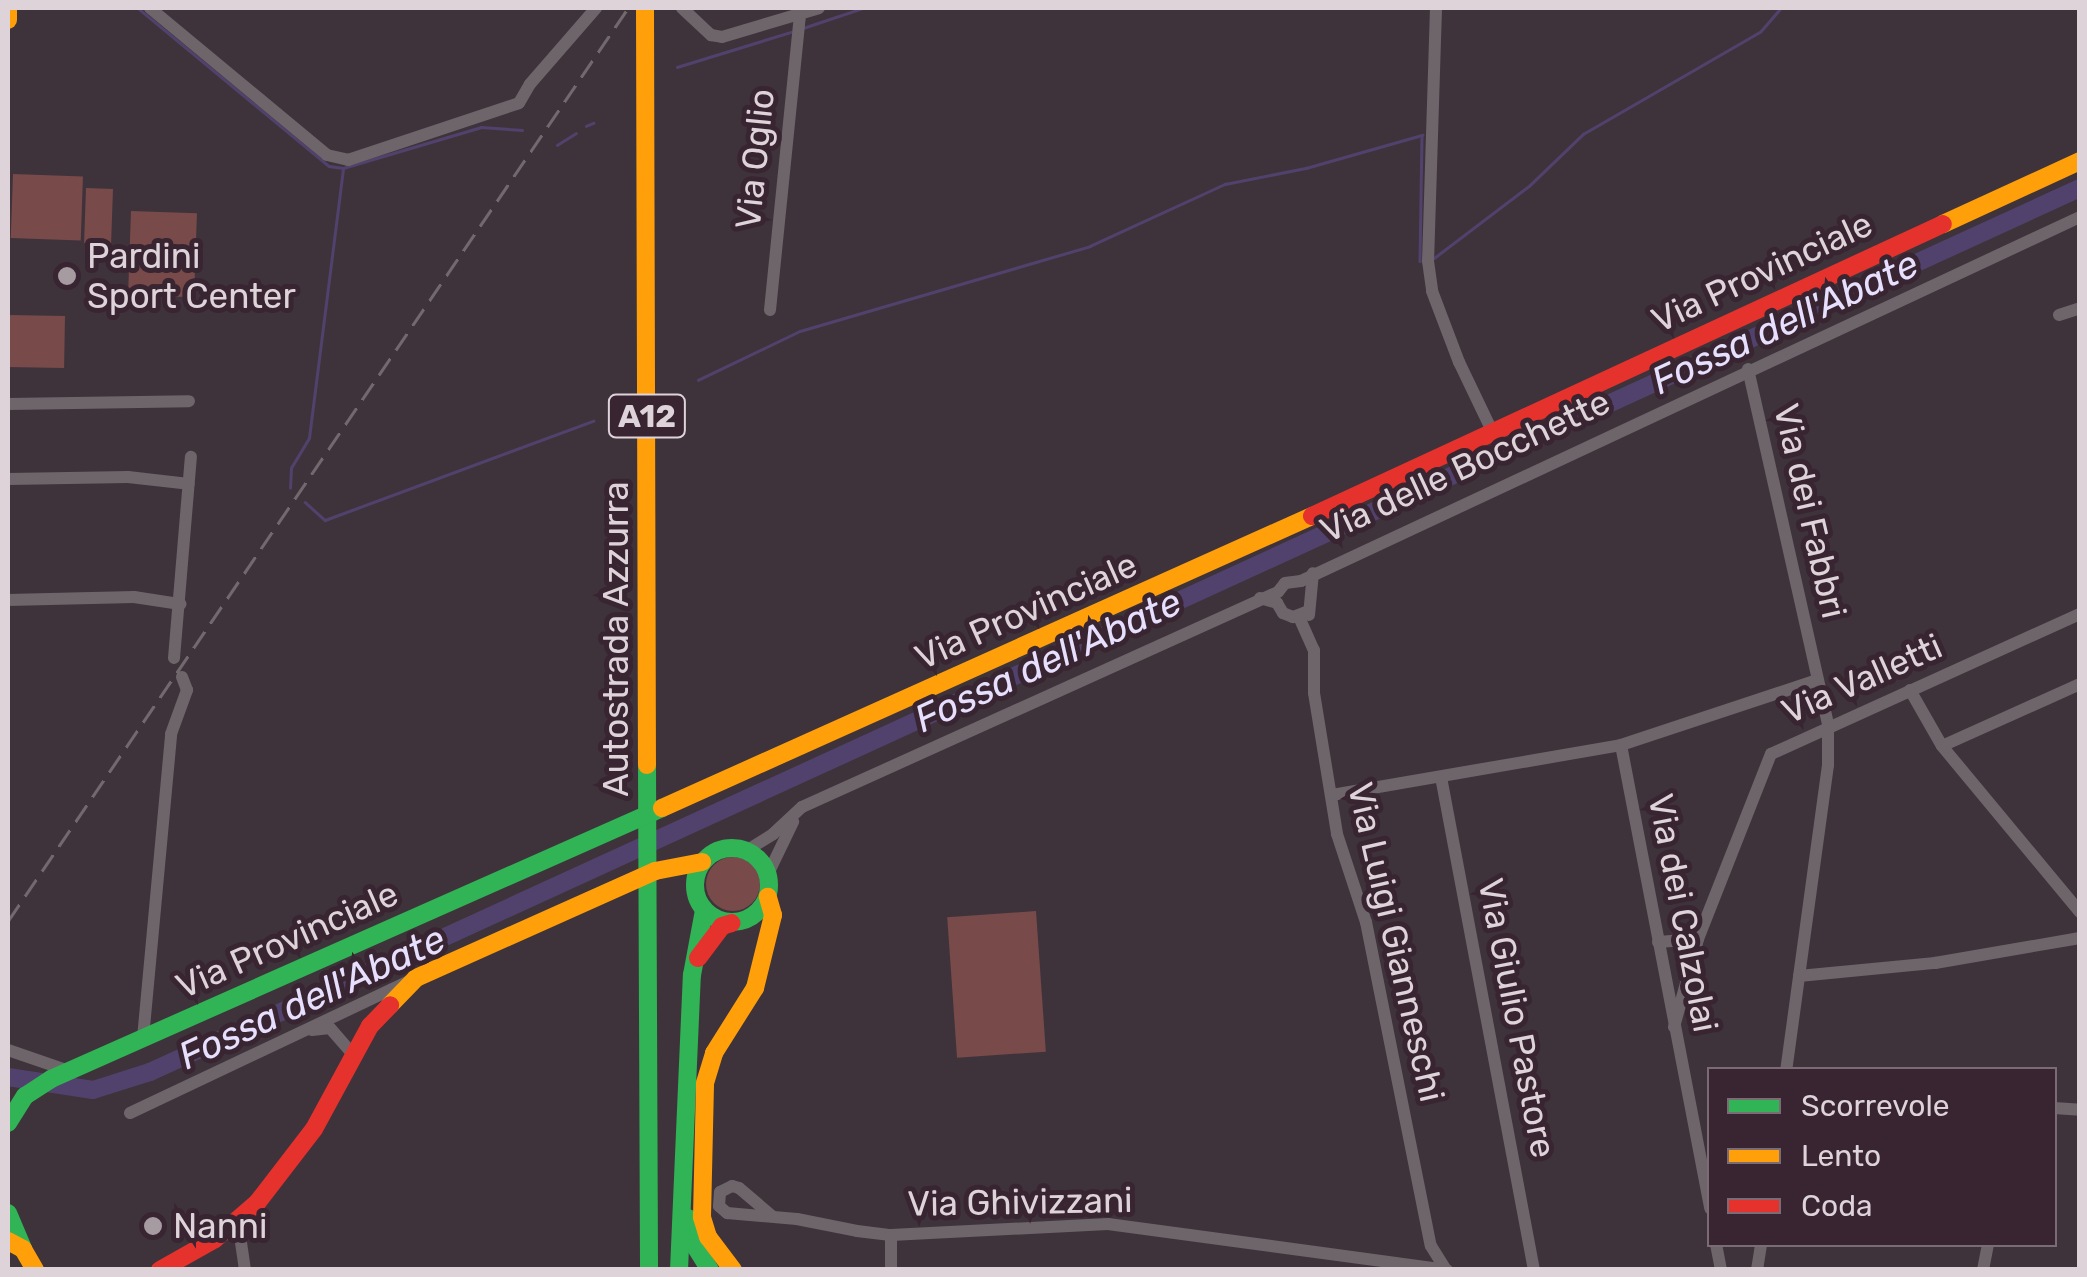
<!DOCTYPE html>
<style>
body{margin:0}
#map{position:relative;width:2087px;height:1277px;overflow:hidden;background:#3e333b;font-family:Rubik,sans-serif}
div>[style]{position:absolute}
.green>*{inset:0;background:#794a4a;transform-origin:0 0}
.round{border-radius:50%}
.stream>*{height:2.5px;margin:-1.25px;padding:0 1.25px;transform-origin:1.25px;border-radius:1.25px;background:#51426d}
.river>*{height:18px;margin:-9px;padding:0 9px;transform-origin:9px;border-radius:9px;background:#51426d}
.street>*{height:12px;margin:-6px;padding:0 6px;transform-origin:6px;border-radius:6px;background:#6e656b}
.fast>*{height:18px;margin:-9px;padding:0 9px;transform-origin:9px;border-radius:9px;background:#30b455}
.fast>.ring{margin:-9px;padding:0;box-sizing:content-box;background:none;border:18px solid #30b455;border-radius:50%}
.slow>*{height:18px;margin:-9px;padding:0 9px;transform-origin:9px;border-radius:9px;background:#ff9f0a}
.jam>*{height:18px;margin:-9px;padding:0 9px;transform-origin:9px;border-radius:9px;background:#e5322d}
.rail>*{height:2.5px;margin-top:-1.25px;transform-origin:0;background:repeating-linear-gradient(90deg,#71696e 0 20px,transparent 0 30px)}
.dots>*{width:28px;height:28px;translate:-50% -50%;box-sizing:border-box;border:5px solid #382531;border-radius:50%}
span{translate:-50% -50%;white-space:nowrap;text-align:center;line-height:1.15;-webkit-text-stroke:10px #382531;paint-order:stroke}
.shield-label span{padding:2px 8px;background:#382531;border:2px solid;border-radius:8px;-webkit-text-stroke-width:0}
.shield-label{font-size:32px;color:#dfd3da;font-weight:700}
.street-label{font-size:35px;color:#dfd3da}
.poi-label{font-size:35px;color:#dfd3da}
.left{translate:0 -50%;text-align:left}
.water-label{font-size:38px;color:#e7dffe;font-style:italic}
.frame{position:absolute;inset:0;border:10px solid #dfd3da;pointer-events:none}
.legend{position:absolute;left:1707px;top:1067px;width:350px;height:180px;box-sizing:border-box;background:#382531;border:2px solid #7b6b75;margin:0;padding:12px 18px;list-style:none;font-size:30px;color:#dfd3da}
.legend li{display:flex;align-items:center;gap:20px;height:50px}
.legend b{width:50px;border:2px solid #7b6b75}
</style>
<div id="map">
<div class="green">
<i style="left:13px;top:174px;width:70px;height:64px;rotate:2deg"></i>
<i style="left:86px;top:188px;width:27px;height:55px;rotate:2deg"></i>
<i style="left:131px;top:211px;width:66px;height:84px;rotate:2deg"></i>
<i style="left:8px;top:315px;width:57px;height:52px;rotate:1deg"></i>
<i class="round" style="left:706px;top:857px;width:54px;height:54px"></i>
<i style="left:1036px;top:911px;width:141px;height:89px;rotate:86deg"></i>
</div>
<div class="stream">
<i style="left:138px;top:8px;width:248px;rotate:39.6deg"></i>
<i style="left:329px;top:166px;width:14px;rotate:8deg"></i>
<i style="left:343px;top:168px;width:144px;rotate:-16.5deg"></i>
<i style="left:481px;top:127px;width:41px;rotate:4.2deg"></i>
<i style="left:803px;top:28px;width:63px;rotate:-18.4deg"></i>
<i style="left:677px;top:67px;width:119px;rotate:-17.1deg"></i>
<i style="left:586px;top:126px;width:8px;rotate:-23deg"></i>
<i style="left:557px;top:145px;width:22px;rotate:-32deg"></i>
<i style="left:1434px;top:258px;width:119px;rotate:-37.2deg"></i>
<i style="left:1529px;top:186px;width:75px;rotate:-43.9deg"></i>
<i style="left:1583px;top:134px;width:204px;rotate:-30deg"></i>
<i style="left:1760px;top:32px;width:32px;rotate:-49deg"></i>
<i style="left:698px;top:380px;width:113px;rotate:-25.7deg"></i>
<i style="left:800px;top:331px;width:302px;rotate:-16.3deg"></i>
<i style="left:1090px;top:246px;width:149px;rotate:-24.7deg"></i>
<i style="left:1225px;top:184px;width:83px;rotate:-11.2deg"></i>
<i style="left:1306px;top:168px;width:121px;rotate:-15.9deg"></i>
<i style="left:1422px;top:135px;width:126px;rotate:90.9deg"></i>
<i style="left:290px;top:488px;width:20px;rotate:-87deg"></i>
<i style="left:291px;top:468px;width:35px;rotate:-59deg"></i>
<i style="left:309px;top:438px;width:270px;rotate:-82.8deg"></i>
<i style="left:305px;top:502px;width:27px;rotate:42deg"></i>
<i style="left:325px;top:520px;width:286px;rotate:-20.3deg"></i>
</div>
<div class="river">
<i style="left:8px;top:1077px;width:86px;rotate:8.7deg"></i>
<i style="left:93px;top:1090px;width:60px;rotate:-17.5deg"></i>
<i style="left:150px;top:1072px;width:2123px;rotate:-24.61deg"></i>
</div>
<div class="street">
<i style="left:150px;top:8px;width:230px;rotate:39.7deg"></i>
<i style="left:327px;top:155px;width:22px;rotate:13deg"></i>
<i style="left:348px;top:160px;width:180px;rotate:-18.4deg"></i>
<i style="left:519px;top:103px;width:22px;rotate:-60deg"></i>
<i style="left:530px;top:84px;width:101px;rotate:-49deg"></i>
<i style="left:682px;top:8px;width:40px;rotate:43deg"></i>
<i style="left:711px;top:35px;width:11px;rotate:10deg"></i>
<i style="left:722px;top:37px;width:101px;rotate:-16.6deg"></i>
<i style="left:1436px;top:8px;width:253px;rotate:91.8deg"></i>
<i style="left:1428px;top:261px;width:30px;rotate:82deg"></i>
<i style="left:1432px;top:291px;width:76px;rotate:69.2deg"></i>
<i style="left:1459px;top:362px;width:79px;rotate:64.4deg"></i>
<i style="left:770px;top:310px;width:299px;rotate:-84.2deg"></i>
<i style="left:2059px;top:315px;width:22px;rotate:-18deg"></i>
<i style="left:1748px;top:369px;width:364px;rotate:77.3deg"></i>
<i style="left:1828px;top:724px;width:41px;rotate:90deg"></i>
<i style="left:1828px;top:765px;width:308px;rotate:97.8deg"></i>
<i style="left:8px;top:404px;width:181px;rotate:-0.9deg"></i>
<i style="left:8px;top:479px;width:120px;rotate:-1deg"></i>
<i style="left:128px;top:477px;width:61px;rotate:6.5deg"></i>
<i style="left:1260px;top:598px;width:18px;rotate:16deg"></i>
<i style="left:1277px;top:603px;width:12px;rotate:59deg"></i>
<i style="left:1283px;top:613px;width:11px;rotate:22deg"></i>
<i style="left:1293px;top:617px;width:17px;rotate:-21deg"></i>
<i style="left:8px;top:600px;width:126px;rotate:-1.4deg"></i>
<i style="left:134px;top:597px;width:47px;rotate:8.7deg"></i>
<i style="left:1309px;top:615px;width:42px;rotate:-84.6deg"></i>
<i style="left:1299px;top:617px;width:36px;rotate:66deg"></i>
<i style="left:1314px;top:650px;width:43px;rotate:90deg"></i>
<i style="left:1314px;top:693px;width:143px;rotate:80.7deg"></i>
<i style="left:1337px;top:834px;width:93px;rotate:71.8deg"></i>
<i style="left:1366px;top:922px;width:330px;rotate:78.7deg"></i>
<i style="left:1431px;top:1246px;width:25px;rotate:58deg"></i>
<i style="left:174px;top:658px;width:202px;rotate:-85.2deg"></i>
<i style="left:2080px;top:684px;width:151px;rotate:155.8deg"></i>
<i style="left:1942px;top:746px;width:216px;rotate:50.3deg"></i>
<i style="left:1910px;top:690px;width:64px;rotate:60.3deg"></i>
<i style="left:1621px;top:745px;width:472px;rotate:79.1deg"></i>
<i style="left:1441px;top:777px;width:502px;rotate:79.32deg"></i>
<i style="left:1332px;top:795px;width:293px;rotate:-9.8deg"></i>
<i style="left:1621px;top:745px;width:206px;rotate:-18.3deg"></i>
<i style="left:746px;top:851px;width:32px;rotate:-32deg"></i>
<i style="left:773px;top:834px;width:40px;rotate:-43deg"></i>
<i style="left:802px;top:807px;width:522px;rotate:-24.31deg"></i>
<i style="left:1278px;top:592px;width:11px;rotate:-52deg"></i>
<i style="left:1285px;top:583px;width:16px;rotate:-7deg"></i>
<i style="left:1301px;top:581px;width:860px;rotate:-25.05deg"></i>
<i style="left:768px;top:874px;width:58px;rotate:-64.3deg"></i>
<i style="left:1658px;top:942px;width:40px;rotate:-4.3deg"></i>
<i style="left:1799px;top:976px;width:137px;rotate:-5.5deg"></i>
<i style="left:1935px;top:963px;width:147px;rotate:-9.8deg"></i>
<i style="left:1674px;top:1027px;width:91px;rotate:-74.7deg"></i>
<i style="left:1698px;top:939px;width:199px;rotate:-68.5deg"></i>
<i style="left:1771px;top:754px;width:339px;rotate:-24.4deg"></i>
<i style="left:312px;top:1030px;width:18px;rotate:-6deg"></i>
<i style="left:330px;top:1028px;width:37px;rotate:49deg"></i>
<i style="left:143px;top:1038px;width:305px;rotate:-84.7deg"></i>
<i style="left:171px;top:734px;width:47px;rotate:-70deg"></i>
<i style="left:187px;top:690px;width:14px;rotate:-111deg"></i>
<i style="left:8px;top:1050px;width:65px;rotate:19deg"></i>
<i style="left:2054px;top:1108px;width:26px;rotate:4deg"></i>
<i style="left:130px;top:1113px;width:309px;rotate:-25.3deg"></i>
<i style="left:772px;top:1216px;width:43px;rotate:-139.7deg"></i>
<i style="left:739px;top:1188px;width:7px;rotate:-164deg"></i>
<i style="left:732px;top:1186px;width:13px;rotate:153deg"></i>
<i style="left:720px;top:1192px;width:14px;rotate:94deg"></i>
<i style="left:719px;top:1206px;width:11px;rotate:41deg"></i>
<i style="left:727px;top:1213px;width:70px;rotate:4.9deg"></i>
<i style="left:797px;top:1219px;width:61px;rotate:11.3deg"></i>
<i style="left:857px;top:1231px;width:34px;rotate:7deg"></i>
<i style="left:891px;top:1235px;width:217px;rotate:-2.9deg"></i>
<i style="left:1108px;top:1224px;width:342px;rotate:7.7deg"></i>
<i style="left:238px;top:1222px;width:49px;rotate:81.7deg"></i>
<i style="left:1716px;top:1244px;width:26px;rotate:79deg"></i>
<i style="left:891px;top:1270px;width:35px;rotate:-90deg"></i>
<i style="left:1757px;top:1270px;width:26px;rotate:-81deg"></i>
<i style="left:1983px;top:1270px;width:26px;rotate:-79deg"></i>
</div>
<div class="fast">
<i style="left:647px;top:765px;width:505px;rotate:89.77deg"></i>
<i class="ring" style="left:695px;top:848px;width:56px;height:56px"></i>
<i style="left:8px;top:1123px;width:32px;rotate:-58deg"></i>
<i style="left:25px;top:1096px;width:31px;rotate:-33deg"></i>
<i style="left:51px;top:1079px;width:668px;rotate:-23.92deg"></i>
<i style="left:8px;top:1213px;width:39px;rotate:67deg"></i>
<i style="left:688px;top:1218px;width:25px;rotate:79deg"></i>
<i style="left:693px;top:1243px;width:32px;rotate:58deg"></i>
<i style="left:679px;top:1270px;width:295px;rotate:-87.5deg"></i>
<i style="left:692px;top:975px;width:66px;rotate:-79.5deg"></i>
</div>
<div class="slow">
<i style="left:8px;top:8px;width:12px;rotate:90deg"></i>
<i style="left:645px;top:8px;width:757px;rotate:89.85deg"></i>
<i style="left:1943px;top:224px;width:151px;rotate:-24.7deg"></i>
<i style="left:662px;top:808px;width:713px;rotate:-24.19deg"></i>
<i style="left:390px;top:1005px;width:37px;rotate:-46deg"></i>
<i style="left:416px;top:978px;width:262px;rotate:-24.1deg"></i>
<i style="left:655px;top:871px;width:48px;rotate:-10.8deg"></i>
<i style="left:8px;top:1241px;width:17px;rotate:28deg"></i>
<i style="left:23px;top:1249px;width:24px;rotate:60deg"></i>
<i style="left:733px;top:1270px;width:41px;rotate:-127.1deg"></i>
<i style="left:708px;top:1237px;width:21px;rotate:-107deg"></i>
<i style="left:702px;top:1217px;width:134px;rotate:-88.7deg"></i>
<i style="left:705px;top:1083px;width:31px;rotate:-73deg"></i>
<i style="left:714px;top:1053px;width:77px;rotate:-57.8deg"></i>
<i style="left:755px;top:988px;width:75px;rotate:-76.1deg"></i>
<i style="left:773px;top:915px;width:19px;rotate:-106deg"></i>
</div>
<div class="jam">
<i style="left:1312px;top:516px;width:695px;rotate:-24.83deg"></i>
<i style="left:698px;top:958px;width:40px;rotate:-53deg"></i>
<i style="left:722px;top:926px;width:10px;rotate:-17deg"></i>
<i style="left:160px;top:1270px;width:63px;rotate:-29.4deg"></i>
<i style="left:215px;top:1239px;width:55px;rotate:-40.6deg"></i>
<i style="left:257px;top:1203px;width:93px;rotate:-52.4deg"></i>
<i style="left:314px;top:1129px;width:117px;rotate:-61.5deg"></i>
<i style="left:370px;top:1026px;width:29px;rotate:-46deg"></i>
</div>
<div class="rail">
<i style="left:8px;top:921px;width:1104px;rotate:-55.82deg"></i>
</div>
<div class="dots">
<i style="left:67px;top:276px;background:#a79ba2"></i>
<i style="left:153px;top:1226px;background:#a79ba2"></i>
</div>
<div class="shield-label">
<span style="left:647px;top:416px">A12</span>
</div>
<div class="street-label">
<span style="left:755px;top:159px;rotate:-84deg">Via Oglio</span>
<span style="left:1762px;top:272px;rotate:-25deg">Via Provinciale</span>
<span style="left:1465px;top:466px;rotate:-25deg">Via delle Bocchette</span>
<span style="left:1810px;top:511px;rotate:77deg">Via dei Fabbri</span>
<span style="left:1026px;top:611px;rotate:-24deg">Via Provinciale</span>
<span style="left:616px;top:639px;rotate:-90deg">Autostrada Azzurra</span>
<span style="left:1862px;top:679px;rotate:-24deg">Via Valletti</span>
<span style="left:1683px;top:913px;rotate:79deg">Via dei Calzolai</span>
<span style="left:287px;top:940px;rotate:-24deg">Via Provinciale</span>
<span style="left:1396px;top:942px;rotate:77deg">Via Luigi Gianneschi</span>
<span style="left:1517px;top:1018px;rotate:79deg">Via Giulio Pastore</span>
<span style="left:1020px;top:1202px;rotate:-1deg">Via Ghivizzani</span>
</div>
<div class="poi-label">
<span class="left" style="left:87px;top:276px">Pardini<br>Sport Center</span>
<span class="left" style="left:173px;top:1226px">Nanni</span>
</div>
<div class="water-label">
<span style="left:1785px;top:323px;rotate:-25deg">Fossa dell'Abate</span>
<span style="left:1048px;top:661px;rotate:-25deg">Fossa dell'Abate</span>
<span style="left:312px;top:998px;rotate:-25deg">Fossa dell'Abate</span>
</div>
<div class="frame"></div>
<ul class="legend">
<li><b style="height:12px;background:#30b455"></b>Scorrevole</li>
<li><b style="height:12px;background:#ff9f0a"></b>Lento</li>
<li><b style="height:12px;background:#e5322d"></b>Coda</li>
</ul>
</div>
